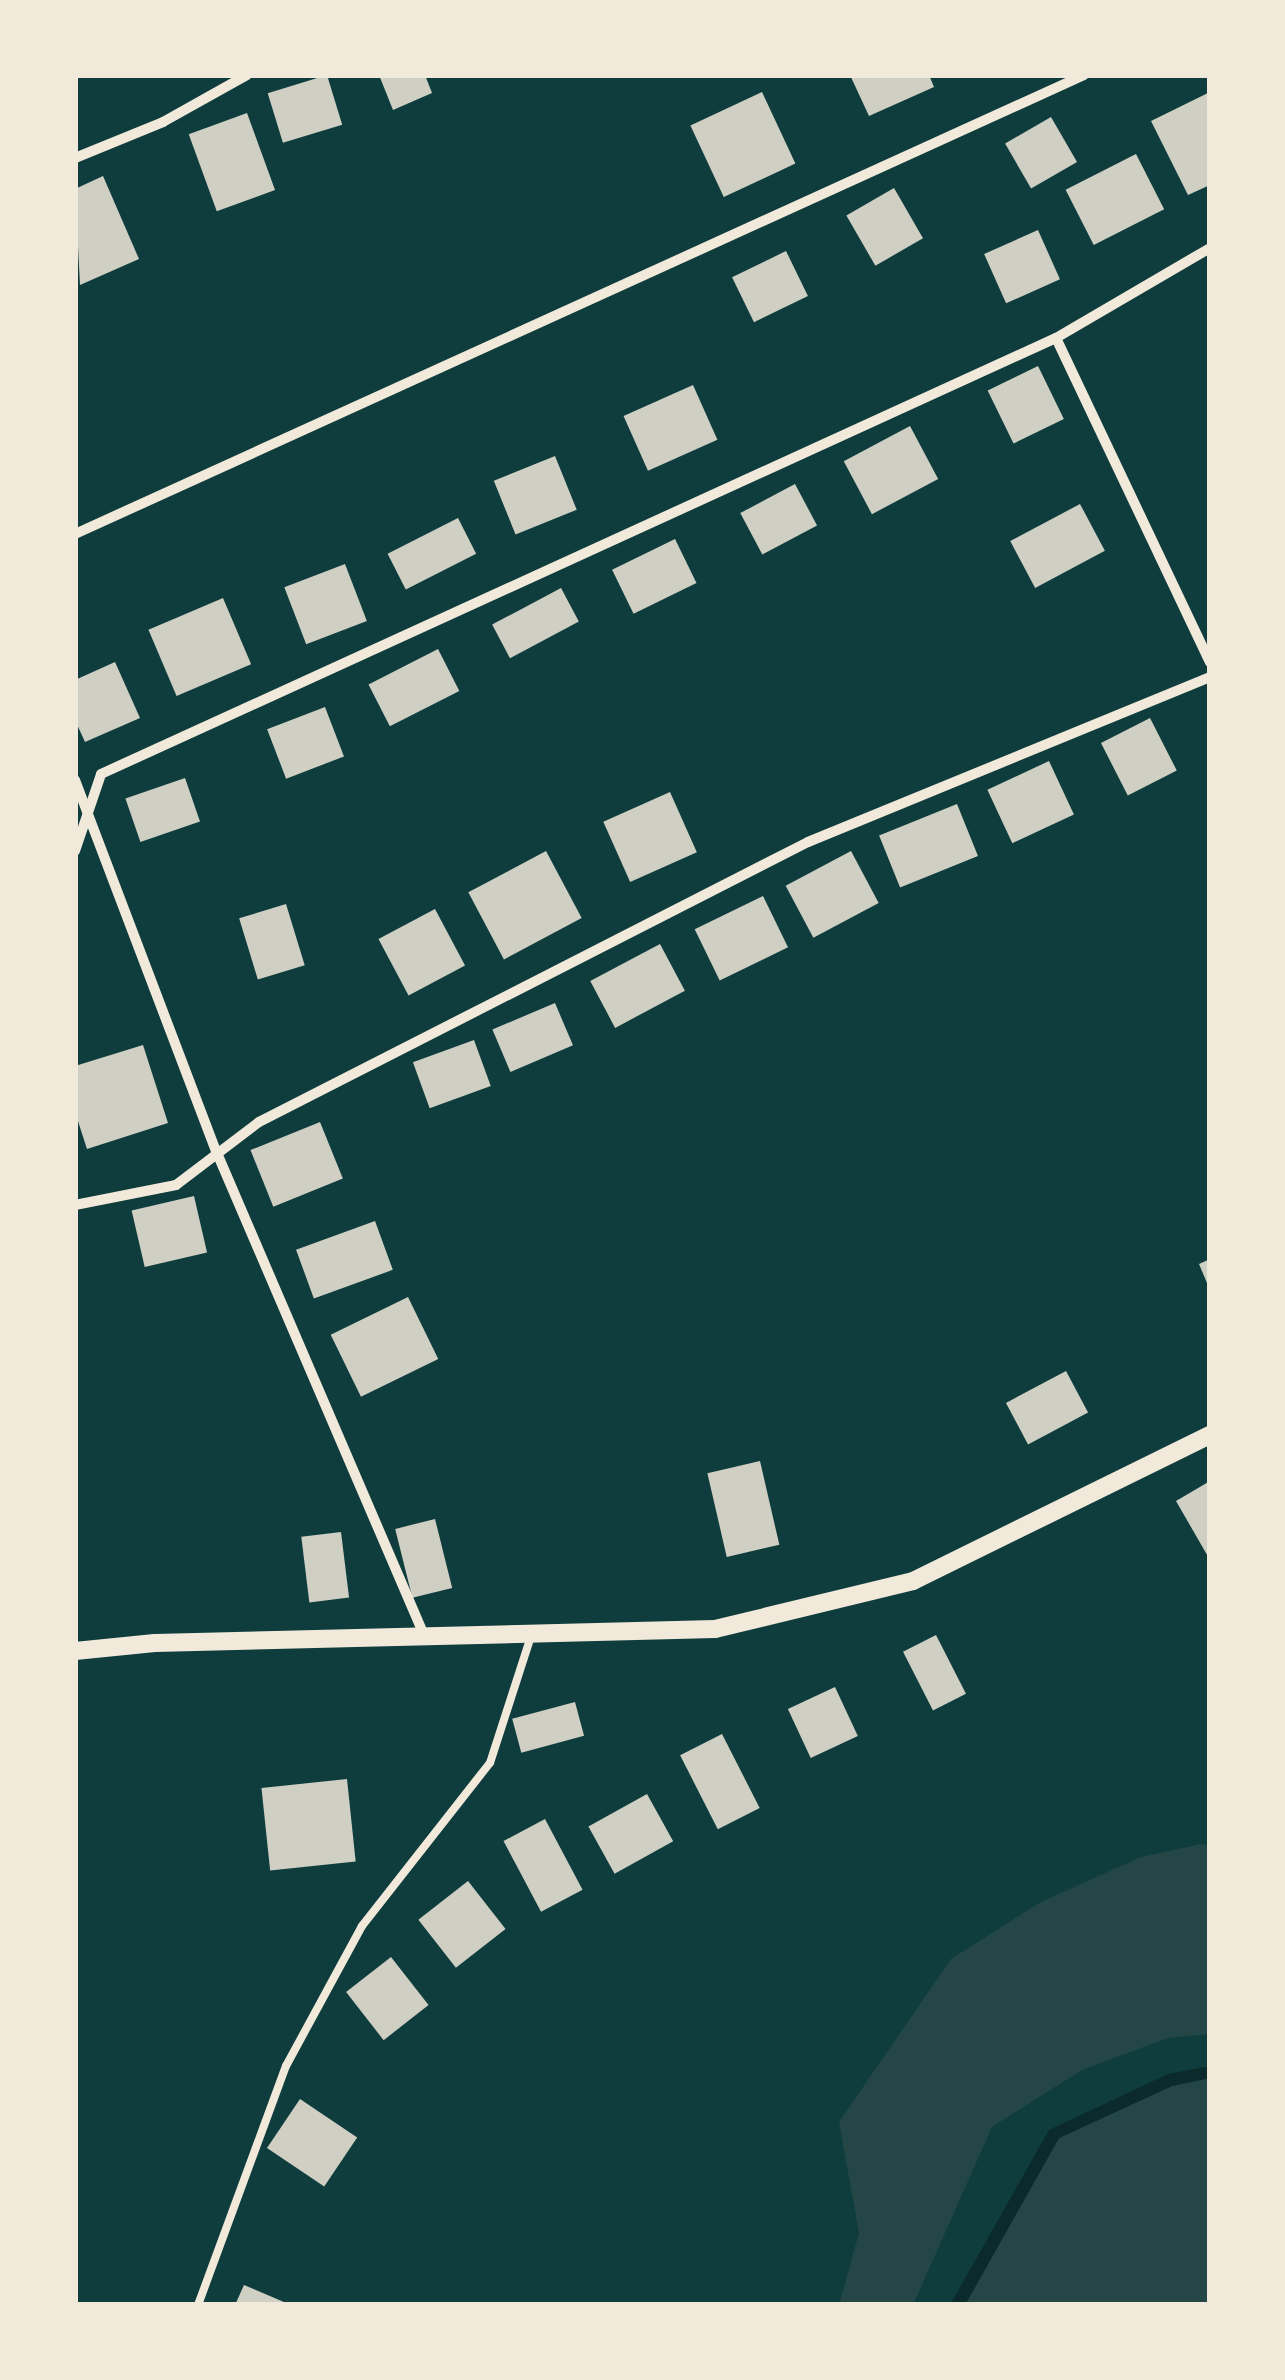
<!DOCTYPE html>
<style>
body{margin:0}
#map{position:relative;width:1285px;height:2380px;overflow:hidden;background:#0f3d3e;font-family:Inter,sans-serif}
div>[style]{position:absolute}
.green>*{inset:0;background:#244646}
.water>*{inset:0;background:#0a2a2b}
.building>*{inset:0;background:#cfcfc3;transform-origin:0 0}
.service>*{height:8px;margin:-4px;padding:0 4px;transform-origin:4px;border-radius:4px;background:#f1e9da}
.minor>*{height:10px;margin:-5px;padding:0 5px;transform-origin:5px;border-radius:5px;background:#f1e9da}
.tertiary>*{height:18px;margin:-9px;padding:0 9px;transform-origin:9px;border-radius:9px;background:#f1e9da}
span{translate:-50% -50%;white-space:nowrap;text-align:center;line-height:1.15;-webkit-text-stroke:10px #f1e9da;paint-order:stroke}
.frame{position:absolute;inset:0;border:78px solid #f1e9da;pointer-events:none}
</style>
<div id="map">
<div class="green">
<i style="clip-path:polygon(1201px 1844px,1210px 1846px,1210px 2034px,1168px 2038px,1082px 2070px,992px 2127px,913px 2305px,839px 2305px,859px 2233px,839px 2122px,951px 1959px,1041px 1902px,1141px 1857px)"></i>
<i style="clip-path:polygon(1210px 2078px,1210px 2305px,965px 2305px,1059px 2138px,1172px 2086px)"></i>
</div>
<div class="water">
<i style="clip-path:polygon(1210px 2066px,1210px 2078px,1172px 2086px,1059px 2138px,965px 2305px,950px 2305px,1049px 2130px,1168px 2074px)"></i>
</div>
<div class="building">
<i style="left:327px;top:75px;width:52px;height:62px;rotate:73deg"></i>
<i style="clip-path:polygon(379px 75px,425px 75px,432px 93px,393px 110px)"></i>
<i style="clip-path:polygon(850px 75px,929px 75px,934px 87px,869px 116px)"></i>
<i style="left:762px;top:92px;width:79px;height:79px;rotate:65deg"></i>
<i style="clip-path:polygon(1210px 92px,1210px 185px,1188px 195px,1151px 121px)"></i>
<i style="left:247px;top:113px;width:82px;height:62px;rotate:70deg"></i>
<i style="left:1051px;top:117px;width:52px;height:53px;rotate:60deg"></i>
<i style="left:1136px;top:154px;width:62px;height:79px;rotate:63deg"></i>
<i style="clip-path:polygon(103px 176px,139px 259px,80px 285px,75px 189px)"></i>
<i style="left:894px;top:188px;width:58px;height:55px;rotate:60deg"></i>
<i style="left:1038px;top:230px;width:54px;height:59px;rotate:66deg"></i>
<i style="left:786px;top:251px;width:50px;height:60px;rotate:64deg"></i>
<i style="left:1038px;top:366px;width:59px;height:56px;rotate:64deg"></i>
<i style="left:693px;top:385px;width:60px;height:76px;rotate:66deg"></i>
<i style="left:910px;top:426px;width:60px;height:75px;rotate:62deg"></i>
<i style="left:555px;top:456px;width:58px;height:66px;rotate:68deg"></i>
<i style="left:795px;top:484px;width:47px;height:62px;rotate:62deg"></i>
<i style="left:1080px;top:504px;width:53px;height:79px;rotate:62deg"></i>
<i style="left:458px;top:518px;width:40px;height:79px;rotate:63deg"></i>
<i style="left:675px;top:539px;width:49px;height:70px;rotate:64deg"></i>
<i style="left:345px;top:564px;width:61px;height:65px;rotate:69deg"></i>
<i style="left:561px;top:588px;width:38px;height:78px;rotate:62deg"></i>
<i style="left:223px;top:598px;width:72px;height:81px;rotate:67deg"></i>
<i style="left:438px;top:649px;width:47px;height:78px;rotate:63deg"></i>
<i style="clip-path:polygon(115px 662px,140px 718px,85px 742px,75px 720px,75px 680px)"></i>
<i style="left:325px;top:707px;width:53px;height:62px;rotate:69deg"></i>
<i style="left:1150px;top:718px;width:59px;height:55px;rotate:63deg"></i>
<i style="left:1049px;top:761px;width:59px;height:68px;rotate:65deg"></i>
<i style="left:185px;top:778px;width:46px;height:63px;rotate:71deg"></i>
<i style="left:670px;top:792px;width:66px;height:73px;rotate:66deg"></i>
<i style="left:957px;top:804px;width:56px;height:84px;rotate:68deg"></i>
<i style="left:546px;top:851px;width:76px;height:88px;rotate:62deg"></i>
<i style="left:851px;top:851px;width:59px;height:74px;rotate:62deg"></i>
<i style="left:763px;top:896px;width:57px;height:76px;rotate:64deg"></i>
<i style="left:286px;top:904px;width:64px;height:49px;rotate:73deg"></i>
<i style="left:435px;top:909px;width:64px;height:64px;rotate:62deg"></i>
<i style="left:660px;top:944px;width:53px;height:79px;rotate:62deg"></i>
<i style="left:555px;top:1003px;width:46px;height:68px;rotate:67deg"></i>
<i style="left:474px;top:1040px;width:49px;height:65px;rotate:70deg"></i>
<i style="clip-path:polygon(143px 1045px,168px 1123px,87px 1149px,75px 1112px,75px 1066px)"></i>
<i style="left:320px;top:1122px;width:61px;height:75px;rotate:68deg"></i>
<i style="left:194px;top:1196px;width:58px;height:64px;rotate:77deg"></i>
<i style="left:375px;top:1221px;width:52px;height:84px;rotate:70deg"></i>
<i style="clip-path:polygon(1210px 1259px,1210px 1290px,1199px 1264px)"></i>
<i style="left:408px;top:1297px;width:69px;height:86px;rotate:64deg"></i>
<i style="left:1066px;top:1371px;width:47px;height:68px;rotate:62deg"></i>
<i style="left:760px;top:1461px;width:86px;height:54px;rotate:77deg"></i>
<i style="clip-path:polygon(1210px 1481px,1210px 1560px,1176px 1501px)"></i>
<i style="left:435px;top:1519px;width:71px;height:41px;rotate:76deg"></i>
<i style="left:341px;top:1532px;width:66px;height:40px;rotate:83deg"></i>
<i style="left:936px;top:1635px;width:66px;height:37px;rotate:63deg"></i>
<i style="left:835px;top:1687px;width:54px;height:52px;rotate:65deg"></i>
<i style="left:575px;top:1702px;width:35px;height:65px;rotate:75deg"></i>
<i style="left:722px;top:1734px;width:83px;height:47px;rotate:63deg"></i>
<i style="left:347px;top:1779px;width:83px;height:86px;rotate:84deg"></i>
<i style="left:647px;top:1794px;width:54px;height:67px;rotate:61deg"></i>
<i style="left:545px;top:1819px;width:80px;height:47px;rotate:62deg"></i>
<i style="left:468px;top:1881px;width:61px;height:63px;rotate:52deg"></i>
<i style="left:391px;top:1957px;width:61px;height:57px;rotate:52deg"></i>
<i style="left:300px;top:2099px;width:69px;height:59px;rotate:34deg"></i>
<i style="clip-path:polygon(244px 2285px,291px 2305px,235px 2305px)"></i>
</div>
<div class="service">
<i style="left:198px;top:2305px;width:255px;rotate:-69.8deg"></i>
<i style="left:286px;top:2066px;width:159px;rotate:-61.5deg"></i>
<i style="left:362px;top:1926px;width:207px;rotate:-51.9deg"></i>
<i style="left:490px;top:1763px;width:133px;rotate:-72.1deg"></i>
</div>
<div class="minor">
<i style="left:75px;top:158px;width:95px;rotate:-22.2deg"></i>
<i style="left:163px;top:122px;width:96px;rotate:-29.2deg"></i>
<i style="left:1056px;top:338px;width:359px;rotate:64.6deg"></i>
<i style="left:75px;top:534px;width:1108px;rotate:-24.46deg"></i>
<i style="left:75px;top:780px;width:399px;rotate:69.2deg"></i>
<i style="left:217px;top:1153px;width:525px;rotate:66.76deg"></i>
<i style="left:75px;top:851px;width:81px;rotate:-71.3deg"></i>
<i style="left:101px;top:774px;width:1050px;rotate:-24.54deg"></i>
<i style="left:1056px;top:338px;width:178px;rotate:-30.3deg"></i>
<i style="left:75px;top:1205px;width:103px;rotate:-11.2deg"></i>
<i style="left:176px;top:1185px;width:104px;rotate:-37.2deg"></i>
<i style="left:259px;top:1122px;width:616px;rotate:-27.02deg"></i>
<i style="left:808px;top:842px;width:435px;rotate:-22.3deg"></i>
</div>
<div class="tertiary">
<i style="left:75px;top:1651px;width:80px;rotate:-5.7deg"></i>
<i style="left:155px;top:1643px;width:560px;rotate:-1.43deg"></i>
<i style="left:715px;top:1629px;width:204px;rotate:-13.6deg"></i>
<i style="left:913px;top:1581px;width:331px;rotate:-26.2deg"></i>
</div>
<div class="frame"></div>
</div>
